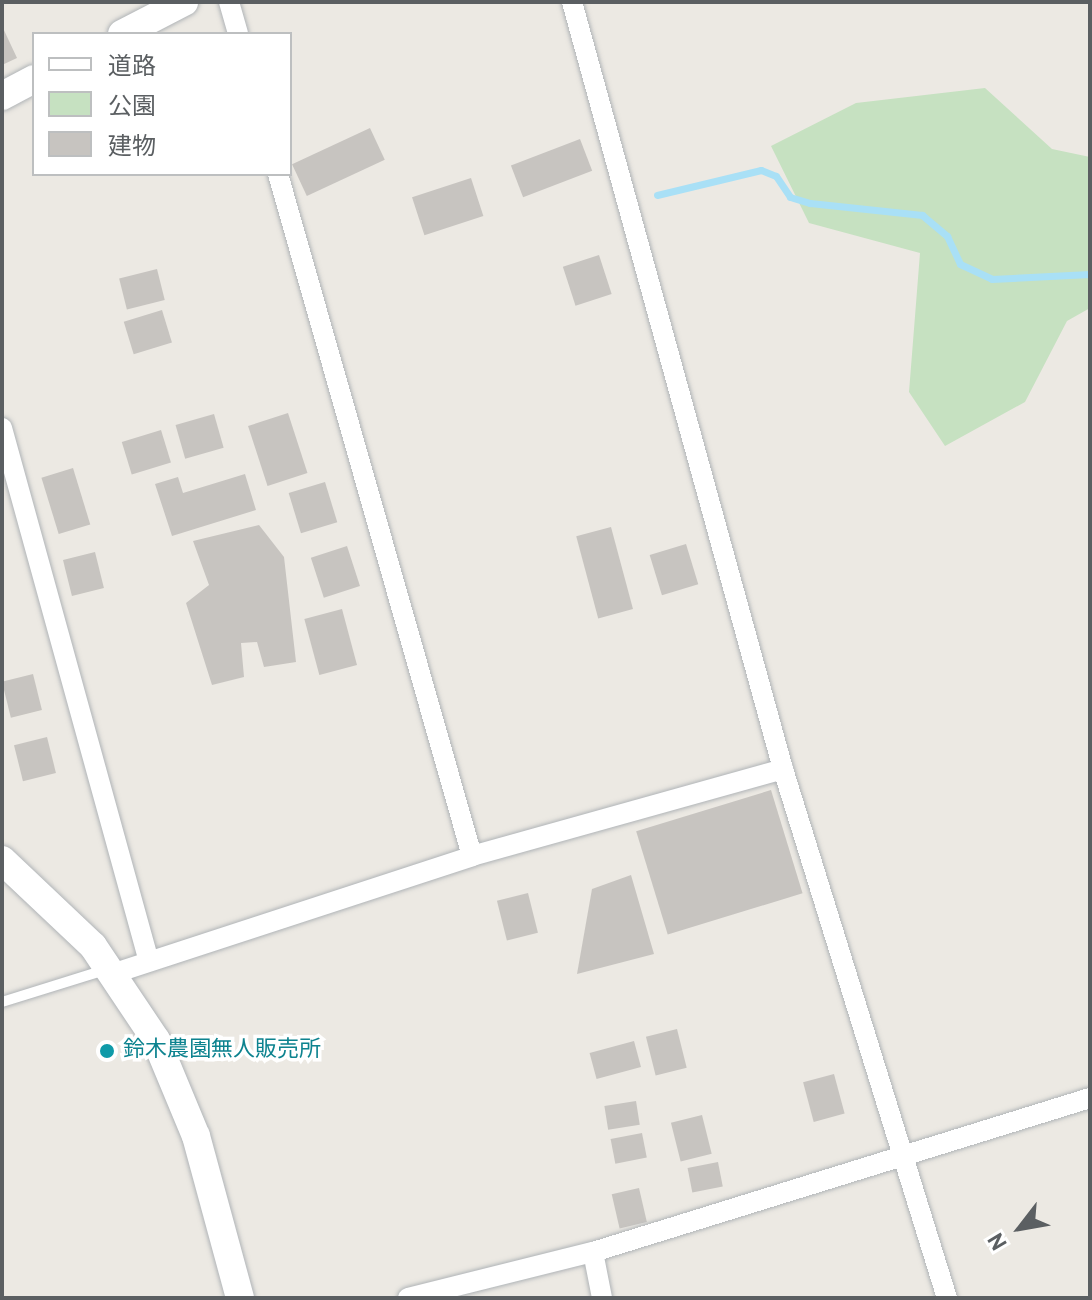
<!DOCTYPE html>
<meta charset="utf-8">
<style>
body{margin:0}
#map{position:relative;width:1092px;height:1300px;overflow:hidden;background:#ece9e3;font-family:Overpass,"Noto Sans JP",sans-serif}
div>[style]{position:absolute}
.green>*{inset:0;background:#c6e1c1}
.stream>*{height:7px;margin:-3.5px;padding:0 3.5px;transform-origin:3.5px;border-radius:3.5px;background:#a9e0f6}
.building>*{inset:0;background:#c7c4c0;transform-origin:0 0}
.roads{filter:drop-shadow(0 0 2px #b0b4b7) drop-shadow(0 0 2px #b0b4b7)}
.lane>*{height:10px;margin:-5px;padding:0 5px;transform-origin:5px;border-radius:5px;background:#fff}
.street>*{height:20px;margin:-10px;padding:0 10px;transform-origin:10px;border-radius:10px;background:#fff}
.secondary>*{height:28px;margin:-14px;padding:0 14px;transform-origin:14px;border-radius:14px;background:#fff}
.dots>*{width:22px;height:22px;translate:-50% -50%;box-sizing:border-box;border:4px solid #fff;border-radius:50%}
span{translate:-50% -50%;white-space:nowrap;text-align:center;line-height:1.15;-webkit-text-stroke:7px #fff;paint-order:stroke}
.culture-label{font-size:22px;color:#0d838f}
.left{translate:0 -50%;text-align:left}
.frame{position:absolute;inset:0;border:4px solid #5b5f62;pointer-events:none}
.legend{position:absolute;left:32px;top:32px;width:260px;height:144px;box-sizing:border-box;background:#fff;border:2px solid #bdbfc0;margin:0;padding:10px 14px;list-style:none;font-size:24px;color:#5b5f62}
.legend li{display:flex;align-items:center;gap:16px;height:40px}
.legend b{width:40px;border:2px solid #bdbfc0}
.north{position:absolute;left:980px;top:1188px;width:80px;height:80px;-webkit-text-stroke:6px #fff;paint-order:stroke;rotate:239deg;font-size:22px;font-weight:700;line-height:32px;text-align:center;color:#5b5f62}
.north::after{content:'';display:block;margin:auto;width:28px;height:36px;background:#5b5f62;clip-path:polygon(50% 0,100% 100%,50% 72%,0 100%)}
</style>
<div id="map">
<div class="green">
<i style="clip-path:polygon(985px 88px,1052px 149px,1090px 157px,1090px 308px,1067px 321px,1025px 402px,945px 446px,909px 392px,920px 253px,809px 223px,771px 146px,856px 103px)"></i>
</div>
<div class="stream">
<i style="left:657px;top:195px;width:107px;rotate:-13.5deg"></i>
<i style="left:761px;top:170px;width:16px;rotate:22deg"></i>
<i style="left:776px;top:176px;width:25px;rotate:56deg"></i>
<i style="left:790px;top:197px;width:21px;rotate:17deg"></i>
<i style="left:810px;top:203px;width:113px;rotate:6.1deg"></i>
<i style="left:922px;top:215px;width:33px;rotate:40deg"></i>
<i style="left:947px;top:236px;width:31px;rotate:65deg"></i>
<i style="left:960px;top:264px;width:35px;rotate:25deg"></i>
<i style="left:992px;top:279px;width:98px;rotate:-2.9deg"></i>
</div>
<div class="building">
<i style="clip-path:polygon(2px 26px,17px 58px,2px 65px)"></i>
<i style="left:370px;top:128px;width:35px;height:86px;rotate:65deg"></i>
<i style="left:580px;top:139px;width:34px;height:74px;rotate:69deg"></i>
<i style="left:471px;top:178px;width:40px;height:62px;rotate:72deg"></i>
<i style="left:599px;top:255px;width:41px;height:38px;rotate:72deg"></i>
<i style="left:157px;top:269px;width:32px;height:39px;rotate:76deg"></i>
<i style="left:162px;top:310px;width:34px;height:40px;rotate:73deg"></i>
<i style="left:288px;top:413px;width:63px;height:42px;rotate:72deg"></i>
<i style="left:214px;top:414px;width:35px;height:40px;rotate:74deg"></i>
<i style="left:161px;top:430px;width:34px;height:41px;rotate:73deg"></i>
<i style="left:73px;top:468px;width:59px;height:33px;rotate:73deg"></i>
<i style="clip-path:polygon(245px 474px,256px 510px,172px 536px,155px 484px,178px 477px,183px 493px)"></i>
<i style="left:325px;top:482px;width:42px;height:38px;rotate:73deg"></i>
<i style="clip-path:polygon(259px 525px,284px 557px,296px 662px,264px 667px,257px 642px,241px 643px,244px 677px,212px 685px,186px 603px,209px 585px,193px 541px)"></i>
<i style="left:611px;top:527px;width:85px;height:36px;rotate:75deg"></i>
<i style="left:686px;top:544px;width:42px;height:38px;rotate:73deg"></i>
<i style="left:347px;top:546px;width:42px;height:38px;rotate:72deg"></i>
<i style="left:95px;top:552px;width:37px;height:33px;rotate:76deg"></i>
<i style="left:342px;top:609px;width:58px;height:39px;rotate:75deg"></i>
<i style="left:33px;top:674px;width:37px;height:32px;rotate:76deg"></i>
<i style="left:47px;top:737px;width:37px;height:34px;rotate:76deg"></i>
<i style="left:771px;top:790px;width:108px;height:141px;rotate:73deg"></i>
<i style="clip-path:polygon(631px 875px,654px 954px,577px 974px,592px 889px)"></i>
<i style="left:528px;top:893px;width:41px;height:32px;rotate:76deg"></i>
<i style="left:677px;top:1029px;width:40px;height:32px;rotate:76deg"></i>
<i style="left:634px;top:1041px;width:27px;height:46px;rotate:75deg"></i>
<i style="left:113px;top:1042px;width:11px;height:17px;rotate:63deg"></i>
<i style="left:834px;top:1074px;width:41px;height:32px;rotate:75deg"></i>
<i style="left:636px;top:1101px;width:24px;height:32px;rotate:81deg"></i>
<i style="left:702px;top:1115px;width:40px;height:32px;rotate:76deg"></i>
<i style="left:642px;top:1133px;width:25px;height:32px;rotate:79deg"></i>
<i style="left:718px;top:1162px;width:25px;height:31px;rotate:79deg"></i>
<i style="left:639px;top:1188px;width:35px;height:28px;rotate:77deg"></i>
</div>
<div class="roads">
<div class="lane">
<i style="left:2px;top:1002px;width:108px;rotate:-17.3deg"></i>
</div>
<div class="street">
<i style="left:229px;top:2px;width:33px;rotate:74deg"></i>
<i style="left:572px;top:2px;width:795px;rotate:74.62deg"></i>
<i style="left:783px;top:769px;width:554px;rotate:72.78deg"></i>
<i style="left:278px;top:174px;width:709px;rotate:74.12deg"></i>
<i style="left:2px;top:428px;width:550px;rotate:74.6deg"></i>
<i style="left:115px;top:973px;width:376px;rotate:-18.1deg"></i>
<i style="left:472px;top:856px;width:323px;rotate:-15.6deg"></i>
<i style="left:593px;top:1252px;width:47px;rotate:78.9deg"></i>
<i style="left:408px;top:1298px;width:191px;rotate:-14deg"></i>
<i style="left:593px;top:1252px;width:520px;rotate:-17.22deg"></i>
</div>
<div class="secondary">
<i style="left:122px;top:34px;width:70px;rotate:-27.3deg"></i>
<i style="left:2px;top:96px;width:36px;rotate:-28deg"></i>
<i style="left:2px;top:860px;width:125px;rotate:43.4deg"></i>
<i style="left:93px;top:946px;width:113px;rotate:56.2deg"></i>
<i style="left:156px;top:1040px;width:104px;rotate:67.4deg"></i>
<i style="left:196px;top:1136px;width:168px;rotate:74.8deg"></i>
</div>
</div>
<div class="dots">
<i style="left:107px;top:1051px;background:#0f9aa8"></i>
</div>
<div class="culture-label">
<span class="left" style="left:123px;top:1051px">鈴木農園無人販売所</span>
</div>
<div class="frame"></div>
<ul class="legend">
<li><b style="height:10px;background:#fff"></b>道路</li>
<li><b style="height:22px;background:#c6e1c1"></b>公園</li>
<li><b style="height:22px;background:#c7c4c0"></b>建物</li>
</ul>
<div class="north">N</div>
</div>
